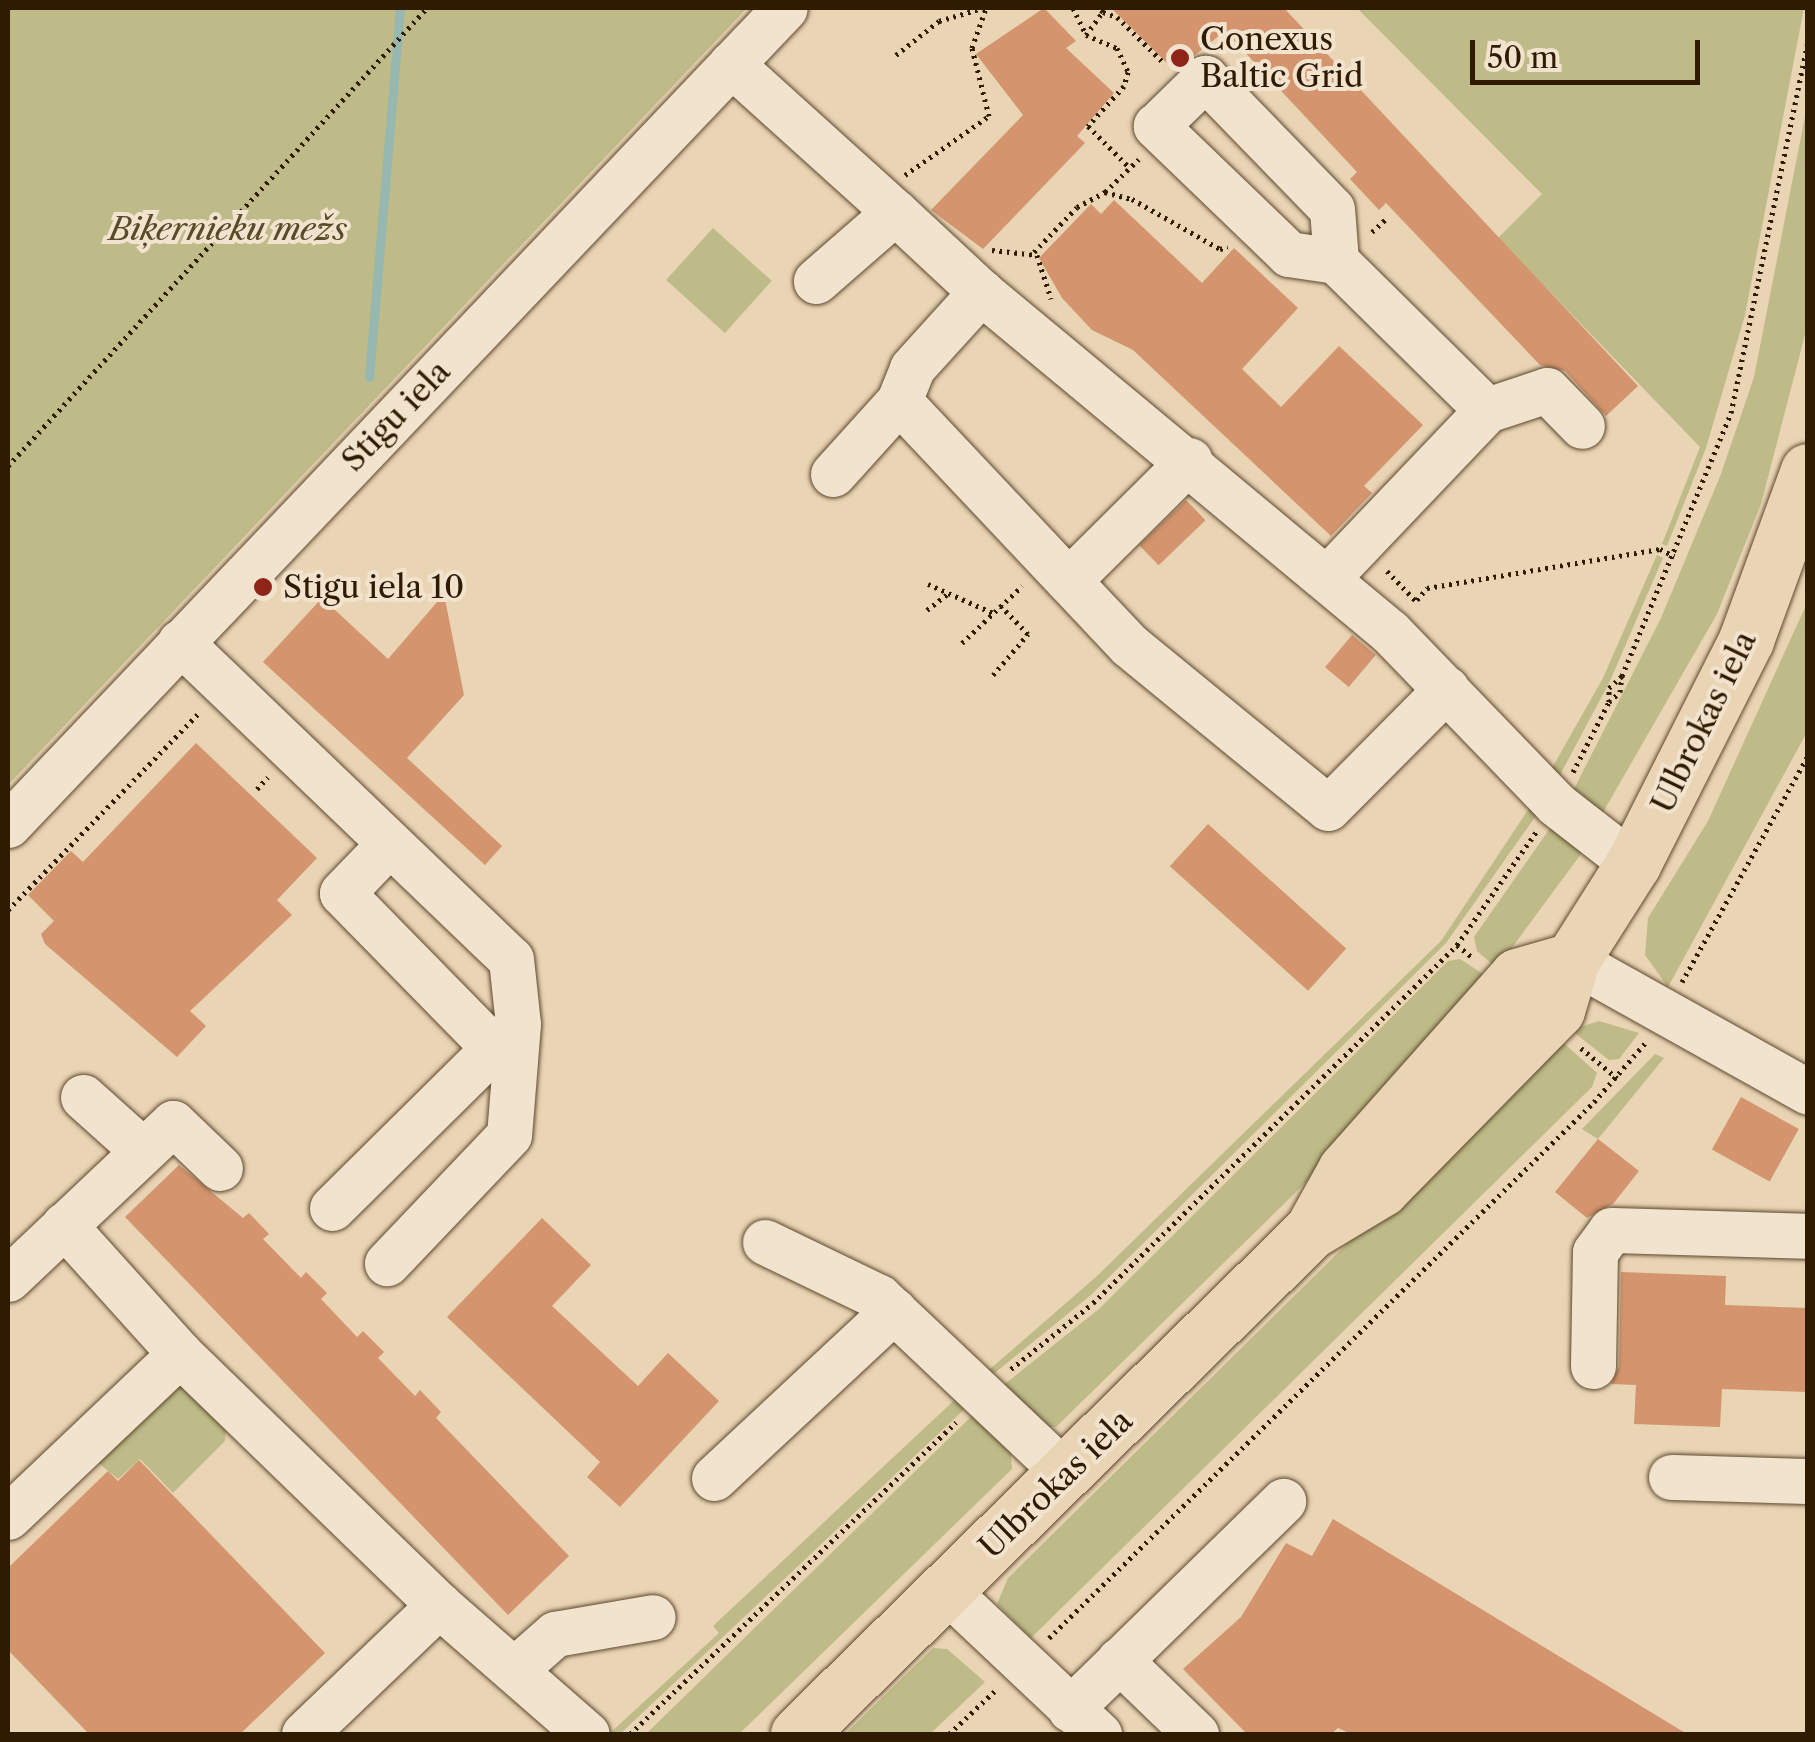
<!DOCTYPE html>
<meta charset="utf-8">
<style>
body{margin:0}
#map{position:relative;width:1815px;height:1742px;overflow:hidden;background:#e9d4b4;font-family:"Libre Caslon Text",serif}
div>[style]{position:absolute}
.green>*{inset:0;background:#bebb88;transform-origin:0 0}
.stream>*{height:9px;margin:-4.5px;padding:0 4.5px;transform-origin:4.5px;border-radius:4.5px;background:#97b8b0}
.building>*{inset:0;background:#d3946e;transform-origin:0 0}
.path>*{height:5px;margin-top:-2.5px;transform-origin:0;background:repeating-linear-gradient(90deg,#2e1b00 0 2.5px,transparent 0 7.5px)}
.roads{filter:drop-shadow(0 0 2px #5d492d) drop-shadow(0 0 2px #5d492d)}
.minor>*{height:45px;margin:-22.5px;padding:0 22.5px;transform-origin:22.5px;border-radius:22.5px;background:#f1e3ce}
.major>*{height:55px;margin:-27.5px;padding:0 27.5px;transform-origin:27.5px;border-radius:27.5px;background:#e9d4b4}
.dots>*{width:28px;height:28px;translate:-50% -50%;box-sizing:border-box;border:5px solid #f1e3ce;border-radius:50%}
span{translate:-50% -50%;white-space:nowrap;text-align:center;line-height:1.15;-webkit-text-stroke:8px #f1e3ce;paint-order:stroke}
.poi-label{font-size:32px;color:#2e1b00}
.left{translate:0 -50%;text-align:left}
.park-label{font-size:32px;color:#594b29;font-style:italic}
.street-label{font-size:32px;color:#2e1b00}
.frame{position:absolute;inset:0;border:10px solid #2e1b00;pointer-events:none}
.scale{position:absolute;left:1470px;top:40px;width:230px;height:45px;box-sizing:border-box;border:5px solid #2e1b00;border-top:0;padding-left:12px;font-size:30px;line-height:35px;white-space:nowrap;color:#2e1b00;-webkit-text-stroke:8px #f1e3ce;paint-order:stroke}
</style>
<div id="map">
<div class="green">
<i style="clip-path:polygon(8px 8px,747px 8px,8px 785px)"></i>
<i style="clip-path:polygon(1357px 8px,1804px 8px,1745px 315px,1706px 448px,1667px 546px,1662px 544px,1700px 447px,1498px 238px,1542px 194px)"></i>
<i style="clip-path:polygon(1807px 106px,1807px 327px,1761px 504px,1717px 614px,1602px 814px,1584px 807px,1587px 799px,1574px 789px,1661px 618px,1721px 474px,1754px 377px)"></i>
<i style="left:713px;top:228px;width:79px;height:70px;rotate:42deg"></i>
<i style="clip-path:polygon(1657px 555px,1663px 558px,1610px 681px,1560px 775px,1552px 768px,1603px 678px)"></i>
<i style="clip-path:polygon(1807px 603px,1807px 732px,1668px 987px,1645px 955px,1648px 918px,1708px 821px)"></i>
<i style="clip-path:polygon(1532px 804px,1540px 810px,1446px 943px,1091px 1295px,986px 1380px,982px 1376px,1097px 1276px,1441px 941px)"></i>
<i style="clip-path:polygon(1555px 821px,1582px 844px,1581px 854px,1497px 968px,1477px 951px,1474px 937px)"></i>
<i style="clip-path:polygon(1460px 959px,1489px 978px,1382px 1108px,1056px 1427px,1042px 1427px,996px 1391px,1099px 1309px,1448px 961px)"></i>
<i style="clip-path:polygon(1599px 1021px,1639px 1033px,1619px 1059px,1609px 1060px,1571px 1030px)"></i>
<i style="clip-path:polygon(1557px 1037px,1597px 1073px,1592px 1087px,1031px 1638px,997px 1604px,1008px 1578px)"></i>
<i style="clip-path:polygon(1655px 1054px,1664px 1058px,1598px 1139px,1582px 1129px)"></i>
<i style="clip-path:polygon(187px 1383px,226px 1425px,225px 1441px,173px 1493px,140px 1459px,118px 1479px,89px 1455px,160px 1386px)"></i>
<i style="clip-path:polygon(962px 1393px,972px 1402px,620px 1734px,610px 1733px,719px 1633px,713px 1626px)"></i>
<i style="clip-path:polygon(980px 1408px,1010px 1443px,1012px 1469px,739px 1734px,646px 1734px)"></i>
<i style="clip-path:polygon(933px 1648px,947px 1649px,985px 1682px,930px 1734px,845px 1734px)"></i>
</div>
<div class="stream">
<i style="left:369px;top:377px;width:370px;rotate:-85.2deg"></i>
</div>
<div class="building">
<i style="clip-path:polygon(1044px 8px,1076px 41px,1066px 48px,1114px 93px,1077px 136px,1085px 143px,983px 249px,931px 210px,1023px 115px,976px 54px)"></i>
<i style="clip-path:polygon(1111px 8px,1284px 8px,1638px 386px,1606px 416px,1565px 371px,1540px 365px,1386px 203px,1379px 210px,1350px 179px,1357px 172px,1225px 31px,1175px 71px)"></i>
<i style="clip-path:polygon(1114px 200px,1202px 283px,1234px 248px,1298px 308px,1242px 369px,1281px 407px,1339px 346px,1423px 425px,1364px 486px,1372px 493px,1331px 536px,1133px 350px,1092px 330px,1062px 298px,1039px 258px,1091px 204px,1101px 214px)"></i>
<i style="left:1186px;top:500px;width:28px;height:65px;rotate:46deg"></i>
<i style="clip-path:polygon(444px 594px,464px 695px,407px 758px,502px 846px,485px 865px,263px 662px,322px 598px,388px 659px)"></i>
<i style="left:1352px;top:635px;width:31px;height:42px;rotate:40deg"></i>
<i style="clip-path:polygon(196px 743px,317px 858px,277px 900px,292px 915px,190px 1011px,206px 1026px,177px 1057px,45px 944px,41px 934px,54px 921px,28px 895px,71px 851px,83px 862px)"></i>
<i style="left:1208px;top:824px;width:186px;height:57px;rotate:42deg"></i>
<i style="left:1741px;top:1097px;width:66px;height:60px;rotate:29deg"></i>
<i style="clip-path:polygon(1598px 1139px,1639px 1171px,1613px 1204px,1587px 1218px,1555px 1192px)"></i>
<i style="clip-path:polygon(179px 1165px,243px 1218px,249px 1213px,269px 1234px,263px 1239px,301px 1278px,306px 1272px,327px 1293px,321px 1299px,357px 1337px,363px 1331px,384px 1352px,378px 1358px,415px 1396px,420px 1390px,441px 1412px,436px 1418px,569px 1556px,508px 1615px,125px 1217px)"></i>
<i style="clip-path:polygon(542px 1218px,591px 1265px,552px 1306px,638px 1386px,668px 1353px,719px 1401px,620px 1507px,587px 1477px,600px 1462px,447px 1317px)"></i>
<i style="clip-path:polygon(1621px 1272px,1726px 1276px,1725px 1305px,1808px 1308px,1808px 1392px,1722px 1389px,1720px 1427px,1634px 1424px,1636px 1385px,1611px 1384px,1619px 1366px)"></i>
<i style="clip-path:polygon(139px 1460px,325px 1653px,240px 1734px,89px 1734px,8px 1650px,8px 1568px,108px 1471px,118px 1481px)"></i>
<i style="clip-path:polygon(1333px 1519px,1687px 1734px,1351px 1734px,1338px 1728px,1331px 1734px,1247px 1734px,1183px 1669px,1241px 1617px,1286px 1543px,1312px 1556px)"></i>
</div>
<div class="path">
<i style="left:1073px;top:8px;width:30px;rotate:64deg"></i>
<i style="left:1086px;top:35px;width:34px;rotate:23deg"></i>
<i style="left:1117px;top:48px;width:26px;rotate:65deg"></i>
<i style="left:1128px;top:72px;width:15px;rotate:106deg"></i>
<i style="left:1124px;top:86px;width:54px;rotate:132deg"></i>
<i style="left:1088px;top:126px;width:59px;rotate:45deg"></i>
<i style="left:1103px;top:12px;width:15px;rotate:20deg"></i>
<i style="left:1117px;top:17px;width:67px;rotate:44.4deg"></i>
<i style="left:1086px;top:35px;width:29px;rotate:-54deg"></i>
<i style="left:1103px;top:12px;width:6px;rotate:-135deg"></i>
<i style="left:896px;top:55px;width:55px;rotate:-38.3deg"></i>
<i style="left:939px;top:21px;width:46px;rotate:-16.5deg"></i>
<i style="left:905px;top:175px;width:103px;rotate:-35.1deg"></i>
<i style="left:989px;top:116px;width:70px;rotate:-104deg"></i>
<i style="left:972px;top:48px;width:42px;rotate:-70.7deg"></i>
<i style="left:1105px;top:192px;width:28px;rotate:15deg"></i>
<i style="left:1132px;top:199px;width:101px;rotate:29.6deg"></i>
<i style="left:1220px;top:249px;width:8px;rotate:-14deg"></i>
<i style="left:1372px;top:232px;width:21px;rotate:-43deg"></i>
<i style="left:992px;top:250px;width:45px;rotate:6.3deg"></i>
<i style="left:1037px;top:255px;width:46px;rotate:72.3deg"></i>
<i style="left:1034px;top:252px;width:62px;rotate:-46.3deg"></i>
<i style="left:1077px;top:207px;width:32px;rotate:-28deg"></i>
<i style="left:1105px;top:192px;width:47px;rotate:-44.1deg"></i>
<i style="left:8px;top:466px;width:621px;rotate:-47.55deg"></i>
<i style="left:1387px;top:571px;width:42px;rotate:46deg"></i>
<i style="left:928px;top:584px;width:71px;rotate:24deg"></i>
<i style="left:1417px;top:600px;width:16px;rotate:-50deg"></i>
<i style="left:1427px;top:588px;width:236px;rotate:-9.5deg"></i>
<i style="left:1660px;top:549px;width:16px;rotate:27deg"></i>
<i style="left:927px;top:610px;width:28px;rotate:-38deg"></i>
<i style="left:962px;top:643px;width:83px;rotate:-43.5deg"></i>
<i style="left:993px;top:675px;width:54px;rotate:-49.5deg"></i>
<i style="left:1028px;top:634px;width:39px;rotate:-134deg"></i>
<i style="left:1609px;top:702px;width:15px;rotate:-42deg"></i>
<i style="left:1620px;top:692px;width:16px;rotate:-83deg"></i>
<i style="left:1573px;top:772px;width:79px;rotate:-62.8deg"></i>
<i style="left:1609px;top:702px;width:14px;rotate:-90deg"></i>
<i style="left:1609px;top:688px;width:18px;rotate:-43deg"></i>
<i style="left:1622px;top:676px;width:285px;rotate:-67.5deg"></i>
<i style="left:1731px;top:413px;width:380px;rotate:-78.3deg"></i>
<i style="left:257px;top:789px;width:16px;rotate:-47deg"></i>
<i style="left:8px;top:910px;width:276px;rotate:-45.9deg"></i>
<i style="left:1457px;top:945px;width:22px;rotate:39deg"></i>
<i style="left:1682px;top:982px;width:259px;rotate:-60.9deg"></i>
<i style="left:1581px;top:1048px;width:47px;rotate:39.8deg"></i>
<i style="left:1011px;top:1369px;width:105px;rotate:-38.8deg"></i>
<i style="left:1093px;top:1303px;width:511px;rotate:-44.52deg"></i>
<i style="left:1457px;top:945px;width:138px;rotate:-55deg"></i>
<i style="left:1049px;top:1638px;width:764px;rotate:-44.52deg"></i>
<i style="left:1594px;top:1102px;width:79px;rotate:-49.1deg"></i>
<i style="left:630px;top:1734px;width:451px;rotate:-43.7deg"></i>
<i style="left:949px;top:1734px;width:67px;rotate:-43.2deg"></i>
</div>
<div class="roads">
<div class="minor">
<i style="left:731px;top:64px;width:221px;rotate:42.1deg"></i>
<i style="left:895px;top:212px;width:105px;rotate:138.9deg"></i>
<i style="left:895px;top:212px;width:117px;rotate:42.9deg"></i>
<i style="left:981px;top:292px;width:532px;rotate:39.74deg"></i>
<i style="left:1390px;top:632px;width:239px;rotate:46deg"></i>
<i style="left:1556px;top:804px;width:98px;rotate:37.9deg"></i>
<i style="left:899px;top:401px;width:335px;rotate:46.7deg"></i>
<i style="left:1129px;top:645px;width:257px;rotate:39.3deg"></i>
<i style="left:1328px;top:808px;width:168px;rotate:-45.2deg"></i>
<i style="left:1487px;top:410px;width:63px;rotate:-18.4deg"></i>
<i style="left:1547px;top:390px;width:50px;rotate:45.8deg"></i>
<i style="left:833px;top:474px;width:98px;rotate:-47.9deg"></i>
<i style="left:899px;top:401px;width:35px;rotate:-68deg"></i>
<i style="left:912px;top:368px;width:103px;rotate:-47.8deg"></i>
<i style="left:1327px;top:578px;width:232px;rotate:-46.4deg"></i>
<i style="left:1487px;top:410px;width:212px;rotate:-135.4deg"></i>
<i style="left:1336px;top:261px;width:48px;rotate:-171.5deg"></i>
<i style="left:1289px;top:254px;width:185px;rotate:-136.1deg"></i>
<i style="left:1156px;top:126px;width:69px;rotate:-44.4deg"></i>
<i style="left:1205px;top:78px;width:182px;rotate:45.9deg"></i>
<i style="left:1332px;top:209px;width:52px;rotate:85.6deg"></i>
<i style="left:1069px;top:580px;width:170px;rotate:-44.8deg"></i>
<i style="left:180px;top:642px;width:458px;rotate:43.8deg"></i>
<i style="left:511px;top:959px;width:65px;rotate:83.9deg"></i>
<i style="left:518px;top:1024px;width:111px;rotate:94.6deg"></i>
<i style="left:509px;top:1135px;width:177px;rotate:133.6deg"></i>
<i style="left:8px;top:825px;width:1127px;rotate:-46.44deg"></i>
<i style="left:387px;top:846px;width:65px;rotate:133.8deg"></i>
<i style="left:342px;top:893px;width:217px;rotate:45.6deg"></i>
<i style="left:1572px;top:960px;width:270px;rotate:29.2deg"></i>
<i style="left:83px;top:1097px;width:79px;rotate:41.9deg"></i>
<i style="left:332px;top:1208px;width:255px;rotate:-44.7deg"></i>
<i style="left:64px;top:1225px;width:173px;rotate:48deg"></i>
<i style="left:180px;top:1354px;width:361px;rotate:44.1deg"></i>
<i style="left:439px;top:1605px;width:196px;rotate:41.1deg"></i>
<i style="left:765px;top:1242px;width:127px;rotate:25.8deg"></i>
<i style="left:879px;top:1297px;width:259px;rotate:43.4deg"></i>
<i style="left:8px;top:1279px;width:227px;rotate:-43.4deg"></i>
<i style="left:173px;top:1123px;width:65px;rotate:43.8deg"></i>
<i style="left:1593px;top:1366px;width:114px;rotate:-89deg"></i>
<i style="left:1595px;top:1252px;width:27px;rotate:-54deg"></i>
<i style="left:1611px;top:1230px;width:197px;rotate:1.7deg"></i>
<i style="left:1671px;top:1477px;width:137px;rotate:1.7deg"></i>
<i style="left:714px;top:1478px;width:246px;rotate:-43deg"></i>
<i style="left:8px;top:1517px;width:237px;rotate:-43.5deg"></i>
<i style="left:947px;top:1591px;width:209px;rotate:43.3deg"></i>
<i style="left:1119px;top:1660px;width:107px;rotate:43.9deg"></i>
<i style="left:514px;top:1670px;width:55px;rotate:-41.3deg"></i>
<i style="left:555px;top:1634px;width:99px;rotate:-9.8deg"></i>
<i style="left:1070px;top:1709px;width:298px;rotate:-44.3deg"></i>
<i style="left:304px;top:1734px;width:187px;rotate:-43.7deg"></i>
</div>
<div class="major">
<i style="left:1315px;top:1224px;width:62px;rotate:-60.9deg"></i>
<i style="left:1345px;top:1170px;width:259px;rotate:-48.4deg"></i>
<i style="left:1517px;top:976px;width:57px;rotate:-16.2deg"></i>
<i style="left:798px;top:1734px;width:718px;rotate:-44.44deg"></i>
<i style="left:1311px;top:1231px;width:82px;rotate:-31deg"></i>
<i style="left:1381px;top:1189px;width:251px;rotate:-45.5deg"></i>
<i style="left:1557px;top:1010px;width:52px;rotate:-73.3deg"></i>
<i style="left:1572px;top:960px;width:114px;rotate:-57.6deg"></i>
<i style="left:1633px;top:864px;width:251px;rotate:-63.2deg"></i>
<i style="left:1746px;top:640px;width:180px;rotate:-69.9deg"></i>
</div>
</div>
<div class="dots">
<i style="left:1180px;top:58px;background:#8f2418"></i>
<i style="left:263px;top:587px;background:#8f2418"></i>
</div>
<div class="poi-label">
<span class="left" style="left:1200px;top:58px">Conexus<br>Baltic Grid</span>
<span class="left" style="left:283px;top:587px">Stigu iela 10</span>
</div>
<div class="park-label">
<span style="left:228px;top:229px">Biķernieku mežs</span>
</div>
<div class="street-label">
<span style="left:396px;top:416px;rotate:-46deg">Stigu iela</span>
<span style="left:1704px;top:722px;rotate:-64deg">Ulbrokas iela</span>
<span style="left:1056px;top:1484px;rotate:-44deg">Ulbrokas iela</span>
</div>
<div class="frame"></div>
<div class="scale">50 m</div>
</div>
